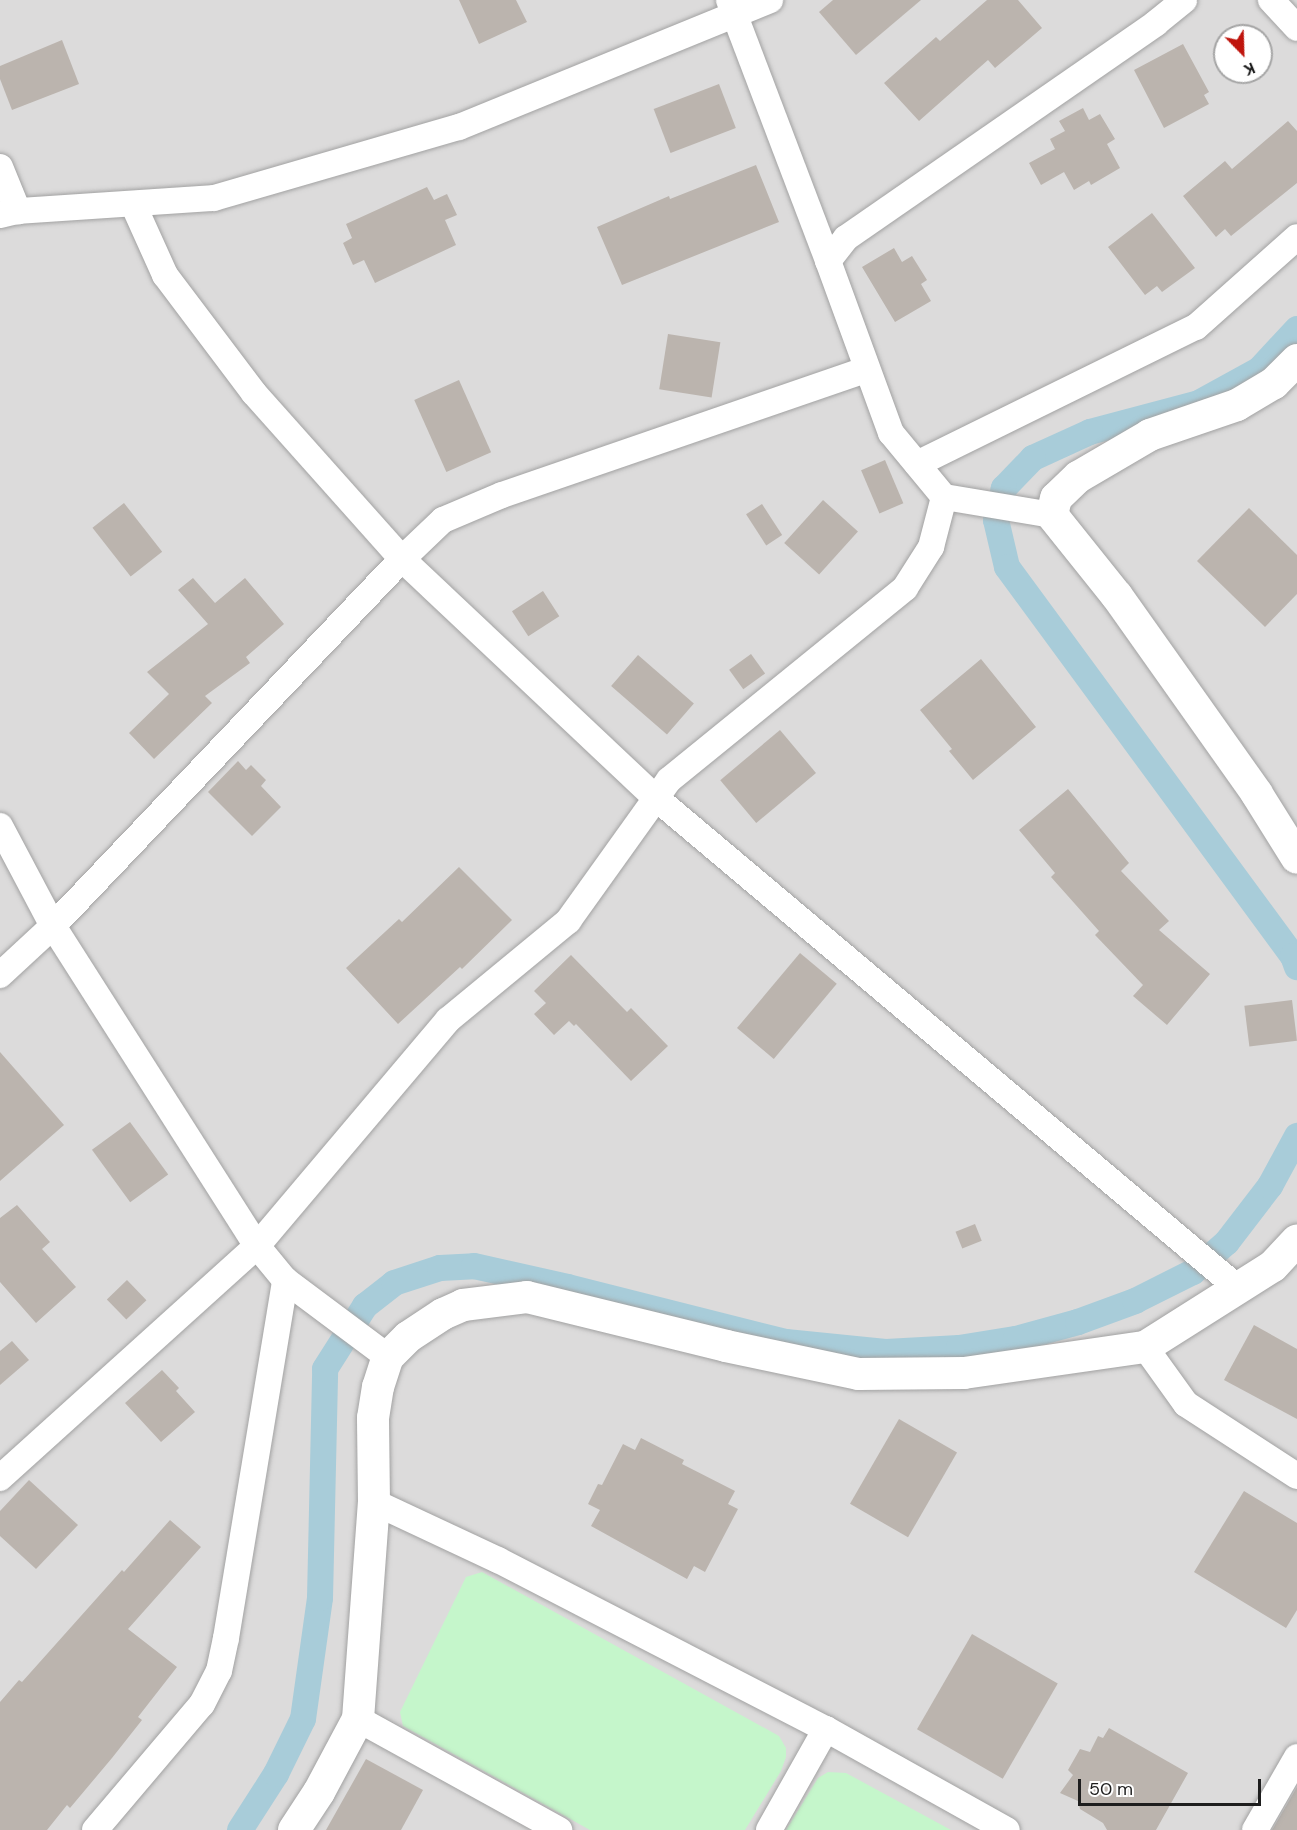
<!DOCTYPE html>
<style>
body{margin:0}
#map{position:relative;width:1297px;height:1830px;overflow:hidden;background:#eeece5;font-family:"DM Sans",sans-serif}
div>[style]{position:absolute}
.residential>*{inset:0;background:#dcdbdb}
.park>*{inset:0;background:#c5f6cb}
.canal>*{height:26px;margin:-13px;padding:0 13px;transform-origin:13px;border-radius:13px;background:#a8ccd9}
.building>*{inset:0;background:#bbb4ae;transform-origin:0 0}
.roads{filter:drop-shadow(0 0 2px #a2a2a2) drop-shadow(0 0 2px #a2a2a2)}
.minor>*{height:26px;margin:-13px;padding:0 13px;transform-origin:13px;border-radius:13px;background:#fff}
.tertiary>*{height:32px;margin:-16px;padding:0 16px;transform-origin:16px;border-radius:16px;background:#fff}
span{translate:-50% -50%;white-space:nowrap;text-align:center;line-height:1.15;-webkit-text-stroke:5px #fff;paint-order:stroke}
.north{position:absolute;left:1213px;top:24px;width:60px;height:60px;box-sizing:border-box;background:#fff;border:2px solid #a5a5a5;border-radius:50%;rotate:157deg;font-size:16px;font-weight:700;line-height:24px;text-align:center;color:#1e1e1e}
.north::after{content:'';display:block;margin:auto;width:21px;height:27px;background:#bf150d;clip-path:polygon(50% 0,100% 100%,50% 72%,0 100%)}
.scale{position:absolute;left:1078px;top:1779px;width:183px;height:27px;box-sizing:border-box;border:3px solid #1e1e1e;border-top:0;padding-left:8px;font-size:18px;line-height:21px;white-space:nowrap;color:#1e1e1e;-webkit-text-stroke:4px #fff;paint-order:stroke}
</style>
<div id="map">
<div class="residential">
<i style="clip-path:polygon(evenodd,0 0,1297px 0,1297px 1830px,0 1830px,0 0,1225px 36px,1261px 36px,1261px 72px,1225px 72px,1225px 36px)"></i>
</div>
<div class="park">
<i style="clip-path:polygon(482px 1572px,779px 1736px,786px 1748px,786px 1757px,781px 1771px,745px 1830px,590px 1830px,403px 1726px,400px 1712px,466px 1577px)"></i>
<i style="clip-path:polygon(828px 1772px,846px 1773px,951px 1830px,786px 1830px,818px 1778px)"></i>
</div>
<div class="canal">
<i style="left:1297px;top:329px;width:56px;rotate:132.8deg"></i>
<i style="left:1259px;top:370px;width:68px;rotate:151.2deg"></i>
<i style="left:1199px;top:403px;width:113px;rotate:165.1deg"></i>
<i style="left:1090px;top:432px;width:63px;rotate:155.5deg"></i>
<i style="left:1033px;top:458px;width:42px;rotate:134deg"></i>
<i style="left:1004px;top:488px;width:33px;rotate:104deg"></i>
<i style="left:996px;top:520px;width:48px;rotate:76.8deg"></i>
<i style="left:1007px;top:567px;width:483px;rotate:53.7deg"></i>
<i style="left:1293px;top:956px;width:12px;rotate:70deg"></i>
<i style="left:240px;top:1830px;width:67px;rotate:-57.3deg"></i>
<i style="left:276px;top:1774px;width:61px;rotate:-63.9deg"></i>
<i style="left:303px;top:1719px;width:122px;rotate:-82deg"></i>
<i style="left:320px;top:1598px;width:229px;rotate:-88.7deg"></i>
<i style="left:325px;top:1369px;width:75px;rotate:-57.6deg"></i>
<i style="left:365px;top:1306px;width:37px;rotate:-38deg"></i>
<i style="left:394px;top:1283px;width:48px;rotate:-18.1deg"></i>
<i style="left:440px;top:1268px;width:34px;rotate:-3deg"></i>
<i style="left:474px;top:1266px;width:96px;rotate:12.6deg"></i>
<i style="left:568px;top:1287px;width:225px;rotate:14.2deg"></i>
<i style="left:786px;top:1342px;width:100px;rotate:5.7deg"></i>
<i style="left:886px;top:1352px;width:73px;rotate:-3.1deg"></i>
<i style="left:959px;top:1348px;width:58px;rotate:-9deg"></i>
<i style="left:1016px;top:1339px;width:64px;rotate:-15.3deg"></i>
<i style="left:1078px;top:1322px;width:61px;rotate:-20.2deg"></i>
<i style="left:1135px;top:1301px;width:65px;rotate:-26.6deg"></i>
<i style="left:1193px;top:1272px;width:45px;rotate:-41.4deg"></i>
<i style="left:1227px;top:1242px;width:71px;rotate:-52.5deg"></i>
<i style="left:1270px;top:1186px;width:57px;rotate:-61.6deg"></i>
</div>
<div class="building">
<i style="clip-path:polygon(459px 0,516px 0,527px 22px,479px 44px)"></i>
<i style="clip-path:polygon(833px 0,921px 0,856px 55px,819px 12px)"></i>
<i style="clip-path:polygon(987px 0,1018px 0,1042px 28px,995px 68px,988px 60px,919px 121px,884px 83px,936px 37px,940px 41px)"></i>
<i style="clip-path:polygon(62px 40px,79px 84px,12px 110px,0 79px,0 66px)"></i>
<i style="clip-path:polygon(1183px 44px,1209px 92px,1204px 95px,1209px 104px,1164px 128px,1134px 70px)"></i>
<i style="left:719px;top:84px;width:47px;height:70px;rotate:69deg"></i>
<i style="clip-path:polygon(1083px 108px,1089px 120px,1100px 114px,1115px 139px,1107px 144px,1120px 168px,1091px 185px,1089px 181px,1074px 190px,1064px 172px,1041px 185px,1029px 163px,1055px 149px,1050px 139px,1065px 131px,1059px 121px)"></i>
<i style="clip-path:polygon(1288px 121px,1297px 131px,1297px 183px,1231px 236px,1225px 229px,1216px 237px,1183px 196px,1225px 161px,1232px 169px)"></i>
<i style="clip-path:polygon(756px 165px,779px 222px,622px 285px,597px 227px,669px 196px,670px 199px)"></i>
<i style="clip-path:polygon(427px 187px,434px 200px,447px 194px,457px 215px,445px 220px,456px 245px,375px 283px,364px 260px,353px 265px,343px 243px,352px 238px,346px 224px)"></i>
<i style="clip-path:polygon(1152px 213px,1195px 268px,1162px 292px,1157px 286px,1145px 295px,1108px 247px)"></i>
<i style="clip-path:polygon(894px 248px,902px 262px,912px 256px,927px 280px,921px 284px,931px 301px,895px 322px,862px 267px)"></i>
<i style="left:668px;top:334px;width:53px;height:56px;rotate:9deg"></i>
<i style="left:459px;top:380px;width:79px;height:49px;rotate:66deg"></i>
<i style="left:885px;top:460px;width:47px;height:26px;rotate:67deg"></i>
<i style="left:823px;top:500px;width:47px;height:58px;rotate:42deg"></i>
<i style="left:124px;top:503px;width:62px;height:40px;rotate:52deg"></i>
<i style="left:762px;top:504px;width:37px;height:19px;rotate:57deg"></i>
<i style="clip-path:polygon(1249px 508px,1297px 555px,1297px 594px,1265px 627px,1197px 561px)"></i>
<i style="clip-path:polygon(193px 578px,215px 603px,245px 578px,284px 624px,246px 657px,250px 663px,205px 696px,212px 703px,154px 759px,129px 733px,169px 694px,147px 672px,208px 624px,178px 590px)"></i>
<i style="left:543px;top:591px;width:30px;height:37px;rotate:57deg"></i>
<i style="left:751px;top:654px;width:24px;height:27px;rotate:54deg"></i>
<i style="left:638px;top:655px;width:74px;height:41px;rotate:41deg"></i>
<i style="clip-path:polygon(981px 659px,1036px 727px,973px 780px,949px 751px,952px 749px,920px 710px)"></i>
<i style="left:780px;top:730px;width:56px;height:78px;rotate:50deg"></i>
<i style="clip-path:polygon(238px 761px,246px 770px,251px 765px,266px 780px,261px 786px,281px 807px,252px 836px,208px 792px)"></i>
<i style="clip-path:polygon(1068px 789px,1129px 863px,1121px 871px,1169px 921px,1159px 930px,1210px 974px,1167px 1025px,1133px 996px,1143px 985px,1095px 935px,1099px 931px,1051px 877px,1055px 873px,1019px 830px)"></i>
<i style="clip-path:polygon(459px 867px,512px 920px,462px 969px,460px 967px,398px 1024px,346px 968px,399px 919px,402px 922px)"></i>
<i style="left:800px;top:953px;width:48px;height:98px;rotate:40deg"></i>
<i style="clip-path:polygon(571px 955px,627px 1012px,631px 1008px,668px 1046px,631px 1081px,576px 1024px,574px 1026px,569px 1021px,554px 1035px,534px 1014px,546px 1003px,534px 991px)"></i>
<i style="left:1292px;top:1000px;width:41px;height:48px;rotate:83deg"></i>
<i style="clip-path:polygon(0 1052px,64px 1125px,0 1181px)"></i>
<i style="left:130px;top:1122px;width:65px;height:47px;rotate:54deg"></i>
<i style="clip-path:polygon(17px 1205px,50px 1242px,42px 1249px,76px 1287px,36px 1323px,0 1282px,0 1218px)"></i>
<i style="left:975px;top:1224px;width:18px;height:21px;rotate:68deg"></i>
<i style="left:127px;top:1280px;width:28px;height:28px;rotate:46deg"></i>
<i style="clip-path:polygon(1254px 1325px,1297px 1349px,1297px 1419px,1224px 1380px)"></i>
<i style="clip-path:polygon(12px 1341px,29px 1360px,0 1385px,0 1351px)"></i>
<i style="clip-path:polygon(162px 1370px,179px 1388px,176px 1391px,195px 1412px,161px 1442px,125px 1403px)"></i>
<i style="left:899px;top:1419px;width:67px;height:98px;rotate:30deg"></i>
<i style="clip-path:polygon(641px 1438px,684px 1460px,682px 1464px,735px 1491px,728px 1504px,738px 1509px,705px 1572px,694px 1566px,687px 1579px,591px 1526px,600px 1510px,588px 1504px,598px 1484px,602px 1485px,623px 1444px,635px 1450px)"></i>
<i style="clip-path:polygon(29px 1480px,78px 1525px,36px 1569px,0 1536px,0 1511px)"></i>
<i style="clip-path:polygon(1244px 1491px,1297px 1523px,1297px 1610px,1286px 1628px,1194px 1572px)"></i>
<i style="clip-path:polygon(170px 1520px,201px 1547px,128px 1629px,177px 1667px,138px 1717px,142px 1720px,112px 1758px,70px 1808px,67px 1805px,47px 1830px,0 1830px,0 1702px,19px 1680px,22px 1682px,122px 1570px,124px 1572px)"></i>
<i style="left:972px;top:1634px;width:99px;height:110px;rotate:30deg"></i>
<i style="clip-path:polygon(1109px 1728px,1188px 1773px,1156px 1830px,1107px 1830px,1103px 1823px,1080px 1809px,1078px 1801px,1060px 1793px,1073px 1775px,1068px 1770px,1080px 1749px,1090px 1752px,1098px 1736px,1103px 1738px)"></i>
<i style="clip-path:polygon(366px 1759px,423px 1790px,401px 1830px,326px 1830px)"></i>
<i style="clip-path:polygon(1297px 1787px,1297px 1830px,1272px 1830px)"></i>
</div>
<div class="roads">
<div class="minor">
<i style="left:729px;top:0;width:279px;rotate:69.2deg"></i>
<i style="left:1271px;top:0;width:38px;rotate:47deg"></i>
<i style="left:0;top:167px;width:48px;rotate:67.8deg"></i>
<i style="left:133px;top:204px;width:78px;rotate:65.7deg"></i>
<i style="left:165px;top:275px;width:148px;rotate:53deg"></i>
<i style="left:254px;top:393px;width:222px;rotate:48.3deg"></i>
<i style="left:402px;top:559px;width:349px;rotate:43.3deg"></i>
<i style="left:656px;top:798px;width:762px;rotate:40.1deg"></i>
<i style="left:0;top:215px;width:18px;rotate:-13deg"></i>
<i style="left:18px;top:211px;width:196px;rotate:-3.8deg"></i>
<i style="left:214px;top:198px;width:255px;rotate:-16.2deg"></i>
<i style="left:459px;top:127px;width:336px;rotate:-22.2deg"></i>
<i style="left:917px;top:464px;width:311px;rotate:-26.2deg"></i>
<i style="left:1196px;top:327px;width:135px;rotate:-41.7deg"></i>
<i style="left:1052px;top:515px;width:109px;rotate:-170.5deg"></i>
<i style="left:944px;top:497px;width:83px;rotate:-129.6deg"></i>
<i style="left:891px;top:433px;width:183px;rotate:-110.1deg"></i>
<i style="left:828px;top:261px;width:29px;rotate:-52deg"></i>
<i style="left:846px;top:238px;width:377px;rotate:-34.7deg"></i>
<i style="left:1156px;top:23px;width:36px;rotate:-39deg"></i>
<i style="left:0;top:826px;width:113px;rotate:62.1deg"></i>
<i style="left:53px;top:926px;width:379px;rotate:57.5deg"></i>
<i style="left:257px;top:1246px;width:44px;rotate:50.5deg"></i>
<i style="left:285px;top:1280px;width:129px;rotate:36.8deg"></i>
<i style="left:0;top:975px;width:72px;rotate:-42.8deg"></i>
<i style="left:53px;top:926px;width:506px;rotate:-46.44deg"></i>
<i style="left:402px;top:559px;width:57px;rotate:-43.6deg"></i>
<i style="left:443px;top:520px;width:64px;rotate:-23deg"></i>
<i style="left:502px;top:495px;width:386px;rotate:-19deg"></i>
<i style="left:1145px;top:1347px;width:70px;rotate:54.3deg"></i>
<i style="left:1186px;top:1404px;width:132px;rotate:33deg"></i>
<i style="left:0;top:1478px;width:346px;rotate:-42.1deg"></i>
<i style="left:257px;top:1246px;width:296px;rotate:-49.8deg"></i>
<i style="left:448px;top:1020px;width:156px;rotate:-39.5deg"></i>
<i style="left:568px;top:921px;width:173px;rotate:-54.4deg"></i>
<i style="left:669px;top:780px;width:304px;rotate:-39.1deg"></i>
<i style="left:905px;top:588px;width:49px;rotate:-57.6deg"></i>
<i style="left:931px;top:547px;width:52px;rotate:-75.4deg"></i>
<i style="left:374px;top:1502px;width:137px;rotate:25.1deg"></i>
<i style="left:498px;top:1560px;width:369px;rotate:27.3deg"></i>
<i style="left:826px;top:1729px;width:207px;rotate:29.2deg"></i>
<i style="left:358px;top:1719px;width:230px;rotate:28.9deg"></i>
<i style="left:95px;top:1830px;width:165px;rotate:-49.7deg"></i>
<i style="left:202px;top:1704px;width:37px;rotate:-63deg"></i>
<i style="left:219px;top:1671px;width:34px;rotate:-78deg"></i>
<i style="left:226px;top:1638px;width:363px;rotate:-80.6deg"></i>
<i style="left:769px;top:1830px;width:116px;rotate:-60.6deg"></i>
<i style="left:1255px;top:1830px;width:84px;rotate:-60.1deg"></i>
</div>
<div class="tertiary">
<i style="left:1297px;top:360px;width:33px;rotate:135deg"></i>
<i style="left:1274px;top:383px;width:43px;rotate:149.3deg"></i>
<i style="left:1237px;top:405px;width:92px;rotate:161deg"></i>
<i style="left:1150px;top:435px;width:83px;rotate:149.7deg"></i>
<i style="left:1078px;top:477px;width:30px;rotate:136deg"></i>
<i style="left:1056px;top:498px;width:17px;rotate:103deg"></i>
<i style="left:1052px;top:515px;width:104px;rotate:51.3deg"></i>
<i style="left:1117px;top:596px;width:242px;rotate:54.7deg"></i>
<i style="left:1257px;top:794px;width:75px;rotate:58deg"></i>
<i style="left:294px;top:1830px;width:45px;rotate:-56.7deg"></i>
<i style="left:319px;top:1792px;width:83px;rotate:-61.9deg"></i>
<i style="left:358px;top:1719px;width:218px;rotate:-85.8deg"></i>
<i style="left:374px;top:1502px;width:84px;rotate:-90.7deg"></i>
<i style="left:373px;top:1418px;width:31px;rotate:-81deg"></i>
<i style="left:378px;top:1387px;width:32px;rotate:-72deg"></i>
<i style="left:388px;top:1357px;width:28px;rotate:-45deg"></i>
<i style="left:408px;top:1337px;width:42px;rotate:-33.3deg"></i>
<i style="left:443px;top:1314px;width:22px;rotate:-24deg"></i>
<i style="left:463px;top:1305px;width:64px;rotate:-7.1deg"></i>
<i style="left:527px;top:1297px;width:205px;rotate:13.8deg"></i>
<i style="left:726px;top:1346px;width:136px;rotate:11.9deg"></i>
<i style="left:859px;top:1374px;width:105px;rotate:-0.5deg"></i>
<i style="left:964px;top:1373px;width:183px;rotate:-8.2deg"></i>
<i style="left:1145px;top:1347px;width:151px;rotate:-32.3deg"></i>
<i style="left:1273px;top:1266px;width:35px;rotate:-47deg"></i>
</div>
</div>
<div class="north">K</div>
<div class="scale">50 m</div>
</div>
